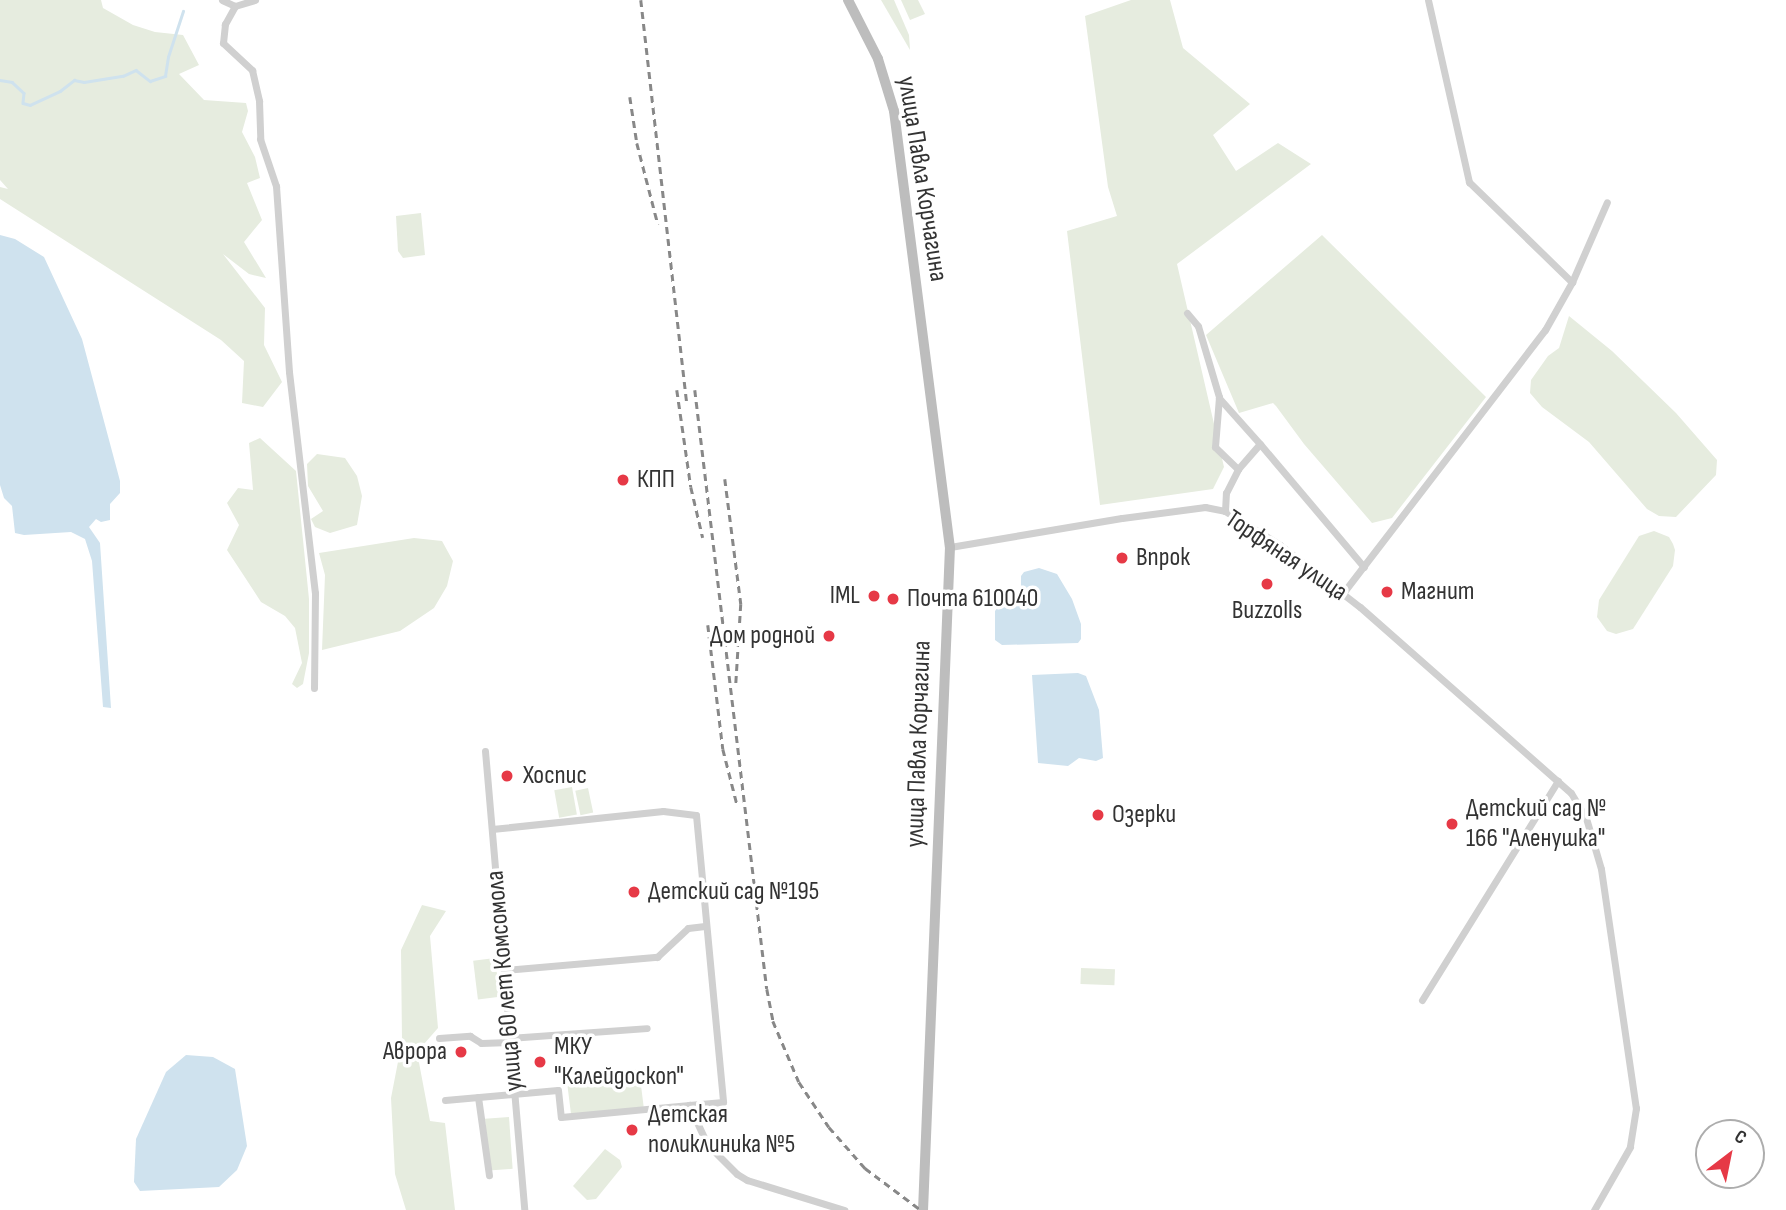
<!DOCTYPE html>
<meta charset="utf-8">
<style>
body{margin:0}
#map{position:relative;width:1786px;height:1210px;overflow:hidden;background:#fff;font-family:"Sofia Sans Condensed",sans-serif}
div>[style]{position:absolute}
.green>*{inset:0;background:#e6ecdf;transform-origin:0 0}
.water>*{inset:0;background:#cfe2ee}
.stream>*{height:2.5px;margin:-1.25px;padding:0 1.25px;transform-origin:1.25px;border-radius:1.25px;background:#cfe2ee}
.street>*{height:7px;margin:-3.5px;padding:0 3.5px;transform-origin:3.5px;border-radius:3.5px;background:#d0d0d0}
.secondary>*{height:10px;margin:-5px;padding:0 5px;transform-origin:5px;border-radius:5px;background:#bdbdbd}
.rail>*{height:2.5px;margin-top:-1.25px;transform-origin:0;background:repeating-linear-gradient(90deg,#888 0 7px,transparent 0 12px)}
.dots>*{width:19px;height:19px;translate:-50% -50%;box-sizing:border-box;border:4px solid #fff;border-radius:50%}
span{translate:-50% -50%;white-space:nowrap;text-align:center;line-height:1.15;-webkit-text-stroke:7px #fff;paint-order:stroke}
.street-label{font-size:26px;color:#333}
.poi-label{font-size:26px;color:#333}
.left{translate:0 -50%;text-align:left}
.right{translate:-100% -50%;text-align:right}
.north{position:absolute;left:1695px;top:1119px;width:70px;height:70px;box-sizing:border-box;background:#fff;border:2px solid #adadad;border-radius:50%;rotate:32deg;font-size:19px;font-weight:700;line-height:28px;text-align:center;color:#333}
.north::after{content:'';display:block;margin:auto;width:24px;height:32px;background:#e63946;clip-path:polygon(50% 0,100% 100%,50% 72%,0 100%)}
</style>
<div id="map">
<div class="green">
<i style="clip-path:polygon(0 0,101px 0,103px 8px,133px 25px,155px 32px,183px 35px,199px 65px,179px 74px,204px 100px,246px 103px,248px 111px,242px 132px,255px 157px,260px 178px,247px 183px,262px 220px,244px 242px,266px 278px,249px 274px,223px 254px,265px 308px,264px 345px,282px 382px,263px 407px,242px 403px,244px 361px,221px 340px,0 199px,0 187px,8px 189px,0 180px)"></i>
<i style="clip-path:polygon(881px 0,894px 0,909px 35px,910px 50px)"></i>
<i style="clip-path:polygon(901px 0,918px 0,925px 14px,910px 20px)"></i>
<i style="clip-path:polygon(1131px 0,1170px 0,1183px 48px,1250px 104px,1213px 135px,1236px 171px,1278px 143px,1311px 164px,1177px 264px,1224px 467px,1213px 489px,1100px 505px,1067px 231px,1117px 216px,1108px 187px,1085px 16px)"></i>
<i style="clip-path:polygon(421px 213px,425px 255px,403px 258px,398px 251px,396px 216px)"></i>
<i style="clip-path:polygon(1322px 235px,1486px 397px,1392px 518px,1372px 523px,1304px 444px,1276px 406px,1273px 403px,1239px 413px,1206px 335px)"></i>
<i style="clip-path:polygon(1569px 316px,1612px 351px,1676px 413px,1717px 460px,1716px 475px,1676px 517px,1659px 516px,1647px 509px,1589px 442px,1542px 407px,1530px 393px,1531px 380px,1548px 356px,1559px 348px)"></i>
<i style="clip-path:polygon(260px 438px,296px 471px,309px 599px,309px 653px,303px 684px,297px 688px,292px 684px,302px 663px,295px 628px,285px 616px,261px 602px,227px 550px,239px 525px,227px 503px,238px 488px,253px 490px,249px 443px)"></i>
<i style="clip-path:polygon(317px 454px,345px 458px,357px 476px,362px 496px,357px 525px,330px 533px,315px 527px,311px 519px,323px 511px,308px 486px,307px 464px)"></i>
<i style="clip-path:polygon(1654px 531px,1669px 537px,1673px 544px,1675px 550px,1673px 566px,1633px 629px,1616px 634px,1607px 631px,1597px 617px,1599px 600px,1639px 536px)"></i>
<i style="clip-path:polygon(414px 538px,442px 541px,453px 561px,447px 586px,434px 608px,400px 631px,322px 650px,325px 575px,319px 553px)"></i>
<i style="left:572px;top:787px;width:28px;height:18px;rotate:80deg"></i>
<i style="left:588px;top:788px;width:25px;height:13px;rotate:78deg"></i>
<i style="clip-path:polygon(422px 905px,446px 911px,430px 936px,438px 1028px,417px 1052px,430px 1121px,445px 1123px,455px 1210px,406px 1210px,395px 1174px,391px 1098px,402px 1041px,401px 950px)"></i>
<i style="left:495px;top:958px;width:39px;height:22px;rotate:83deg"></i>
<i style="left:1081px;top:968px;width:34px;height:16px;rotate:2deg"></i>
<i style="left:639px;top:1069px;width:38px;height:73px;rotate:83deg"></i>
<i style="left:509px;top:1117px;width:52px;height:24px;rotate:86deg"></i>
<i style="clip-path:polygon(605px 1149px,620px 1160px,622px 1167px,596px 1199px,587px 1200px,573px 1186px)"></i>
</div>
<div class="water">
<i style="clip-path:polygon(0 235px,15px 239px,44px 257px,82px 339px,120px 481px,120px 493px,110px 504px,110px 520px,101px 522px,96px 519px,89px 527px,100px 543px,111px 708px,103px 707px,92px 561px,85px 539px,71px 532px,24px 535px,15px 533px,12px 506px,4px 498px,0 485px)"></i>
<i style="clip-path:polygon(1039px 568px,1057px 574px,1072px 599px,1081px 624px,1081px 639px,1078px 643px,1002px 645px,995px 640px,995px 611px,1004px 599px,1021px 589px,1021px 576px,1024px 572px)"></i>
<i style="clip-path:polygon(1078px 673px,1086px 676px,1099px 710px,1103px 758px,1096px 761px,1079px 758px,1068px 766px,1038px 763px,1032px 675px)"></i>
<i style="clip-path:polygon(186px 1055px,213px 1057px,235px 1069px,247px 1146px,237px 1170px,219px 1187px,140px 1191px,134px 1182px,136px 1139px,166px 1072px)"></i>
</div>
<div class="stream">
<i style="left:0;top:80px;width:12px;rotate:9deg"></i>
<i style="left:12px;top:82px;width:16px;rotate:43deg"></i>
<i style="left:24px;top:93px;width:10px;rotate:96deg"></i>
<i style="left:23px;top:103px;width:7px;rotate:16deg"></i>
<i style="left:30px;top:105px;width:33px;rotate:-25deg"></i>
<i style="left:60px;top:91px;width:18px;rotate:-38deg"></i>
<i style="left:74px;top:80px;width:10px;rotate:11deg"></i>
<i style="left:84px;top:82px;width:39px;rotate:-9deg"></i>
<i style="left:123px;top:76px;width:14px;rotate:-25deg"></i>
<i style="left:136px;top:70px;width:18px;rotate:38deg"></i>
<i style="left:150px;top:81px;width:16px;rotate:-18deg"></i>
<i style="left:165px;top:76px;width:19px;rotate:-81deg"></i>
<i style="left:168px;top:57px;width:48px;rotate:-71.9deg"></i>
</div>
<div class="street">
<i style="left:222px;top:0;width:14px;rotate:25deg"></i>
<i style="left:235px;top:6px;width:21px;rotate:119deg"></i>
<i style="left:225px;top:24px;width:19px;rotate:96deg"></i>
<i style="left:223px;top:43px;width:40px;rotate:43deg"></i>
<i style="left:252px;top:70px;width:32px;rotate:77deg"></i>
<i style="left:259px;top:101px;width:38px;rotate:88deg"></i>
<i style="left:260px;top:139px;width:50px;rotate:71.2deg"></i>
<i style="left:276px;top:186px;width:186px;rotate:86deg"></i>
<i style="left:289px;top:372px;width:223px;rotate:83.3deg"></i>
<i style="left:315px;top:593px;width:95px;rotate:90.6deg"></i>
<i style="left:1428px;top:0;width:187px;rotate:77.3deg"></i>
<i style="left:1469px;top:182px;width:144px;rotate:44.2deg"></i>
<i style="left:235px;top:6px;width:21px;rotate:-17deg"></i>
<i style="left:1187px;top:313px;width:17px;rotate:50deg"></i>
<i style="left:1198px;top:326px;width:74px;rotate:73.5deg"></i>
<i style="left:1219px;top:397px;width:50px;rotate:94.6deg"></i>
<i style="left:1215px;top:447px;width:32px;rotate:44deg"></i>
<i style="left:1219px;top:398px;width:62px;rotate:48.3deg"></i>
<i style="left:1225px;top:511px;width:18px;rotate:-87deg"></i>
<i style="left:1226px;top:493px;width:27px;rotate:-63deg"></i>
<i style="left:1238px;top:469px;width:33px;rotate:-49deg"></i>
<i style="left:1260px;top:444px;width:161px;rotate:49.8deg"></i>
<i style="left:950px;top:547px;width:174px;rotate:-9.6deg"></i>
<i style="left:1122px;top:518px;width:84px;rotate:-7.5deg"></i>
<i style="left:1205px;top:507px;width:20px;rotate:11deg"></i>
<i style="left:1225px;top:511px;width:65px;rotate:31.7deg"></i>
<i style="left:1280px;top:545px;width:101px;rotate:37.8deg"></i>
<i style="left:1360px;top:607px;width:281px;rotate:41.4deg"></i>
<i style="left:1571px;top:793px;width:29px;rotate:59deg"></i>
<i style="left:1586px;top:818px;width:53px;rotate:73.6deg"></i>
<i style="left:1601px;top:869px;width:242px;rotate:81.7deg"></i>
<i style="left:1636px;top:1108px;width:39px;rotate:99deg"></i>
<i style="left:1630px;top:1147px;width:73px;rotate:119.7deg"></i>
<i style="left:1343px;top:593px;width:332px;rotate:-52.5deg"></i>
<i style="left:1545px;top:330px;width:55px;rotate:-60.6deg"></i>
<i style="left:1572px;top:282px;width:87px;rotate:-66.4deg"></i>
<i style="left:485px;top:751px;width:461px;rotate:85.1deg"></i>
<i style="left:492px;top:829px;width:172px;rotate:-6deg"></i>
<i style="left:663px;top:811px;width:33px;rotate:7deg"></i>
<i style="left:696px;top:815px;width:288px;rotate:84.6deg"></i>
<i style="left:723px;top:1102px;width:34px;rotate:175deg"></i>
<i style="left:689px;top:1105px;width:43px;rotate:65.2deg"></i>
<i style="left:707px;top:1144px;width:42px;rotate:45deg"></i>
<i style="left:737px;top:1174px;width:12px;rotate:31deg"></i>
<i style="left:747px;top:1180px;width:102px;rotate:17.2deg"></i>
<i style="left:504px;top:970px;width:154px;rotate:-4.9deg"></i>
<i style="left:657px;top:957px;width:42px;rotate:-43.1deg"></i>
<i style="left:688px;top:928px;width:17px;rotate:-7deg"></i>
<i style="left:1422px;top:1000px;width:258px;rotate:-58.2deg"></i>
<i style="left:439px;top:1038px;width:31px;rotate:-4deg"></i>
<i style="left:470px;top:1036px;width:13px;rotate:32deg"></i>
<i style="left:481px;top:1043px;width:29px;rotate:-2deg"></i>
<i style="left:509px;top:1038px;width:138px;rotate:-4.1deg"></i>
<i style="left:478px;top:1097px;width:79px;rotate:82deg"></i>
<i style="left:445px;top:1100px;width:113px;rotate:-5.1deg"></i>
<i style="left:558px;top:1090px;width:27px;rotate:84deg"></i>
<i style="left:561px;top:1117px;width:129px;rotate:-5.4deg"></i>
</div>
<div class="secondary">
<i style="left:848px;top:0;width:66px;rotate:63deg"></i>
<i style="left:878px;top:59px;width:54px;rotate:72.9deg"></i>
<i style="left:894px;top:111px;width:440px;rotate:82.7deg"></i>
<i style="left:950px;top:547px;width:664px;rotate:92.33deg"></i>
</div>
<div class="rail">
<i style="left:641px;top:0;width:406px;rotate:83.5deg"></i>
<i style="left:630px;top:97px;width:47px;rotate:81.3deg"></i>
<i style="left:637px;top:143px;width:84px;rotate:75.5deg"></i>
<i style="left:677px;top:390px;width:98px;rotate:81.8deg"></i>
<i style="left:691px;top:487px;width:52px;rotate:76.8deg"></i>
<i style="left:695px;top:390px;width:603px;rotate:83.15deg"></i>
<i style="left:767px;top:989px;width:33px;rotate:79deg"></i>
<i style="left:773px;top:1021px;width:66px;rotate:66.9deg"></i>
<i style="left:799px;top:1082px;width:54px;rotate:56.3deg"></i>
<i style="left:829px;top:1127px;width:55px;rotate:48.7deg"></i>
<i style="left:865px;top:1168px;width:70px;rotate:36.9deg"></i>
<i style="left:725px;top:479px;width:126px;rotate:82.7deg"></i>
<i style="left:741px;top:604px;width:80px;rotate:93.6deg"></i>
<i style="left:708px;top:625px;width:125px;rotate:83.1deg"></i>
<i style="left:723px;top:749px;width:57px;rotate:75.7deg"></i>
</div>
<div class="dots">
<i style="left:623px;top:480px;background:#e63946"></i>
<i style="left:1122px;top:558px;background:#e63946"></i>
<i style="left:1267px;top:584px;background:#e63946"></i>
<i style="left:1387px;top:592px;background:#e63946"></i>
<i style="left:874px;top:596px;background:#e63946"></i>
<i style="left:893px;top:599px;background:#e63946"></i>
<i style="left:829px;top:636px;background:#e63946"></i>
<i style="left:507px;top:776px;background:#e63946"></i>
<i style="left:1098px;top:815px;background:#e63946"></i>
<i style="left:1452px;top:824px;background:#e63946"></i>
<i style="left:634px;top:892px;background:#e63946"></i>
<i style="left:461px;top:1052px;background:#e63946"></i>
<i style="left:540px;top:1062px;background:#e63946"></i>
<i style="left:632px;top:1130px;background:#e63946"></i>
</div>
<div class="street-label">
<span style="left:922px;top:179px;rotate:81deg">улица Павла Корчагина</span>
<span style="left:1286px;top:556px;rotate:34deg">Торфяная улица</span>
<span style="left:919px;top:744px;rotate:-88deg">улица Павла Корчагина</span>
<span style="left:505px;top:981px;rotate:-95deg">улица 60 лет Комсомола</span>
</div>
<div class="poi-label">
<span class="left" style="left:637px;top:480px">КПП</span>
<span class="left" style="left:1136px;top:558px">Впрок</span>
<span class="left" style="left:1401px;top:592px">Магнит</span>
<span class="right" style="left:860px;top:596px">IML</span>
<span class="left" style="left:907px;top:599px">Почта 610040</span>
<span style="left:1267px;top:611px">Buzzolls</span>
<span class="right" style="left:815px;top:636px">Дом родной</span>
<span class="left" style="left:523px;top:776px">Хоспис</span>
<span class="left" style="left:1466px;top:824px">Детский сад №<br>166 "Аленушка"</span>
<span class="left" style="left:1112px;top:815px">Озерки</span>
<span class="left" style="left:648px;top:892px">Детский сад №195</span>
<span class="left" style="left:554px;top:1062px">МКУ<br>"Калейдоскоп"</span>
<span class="right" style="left:447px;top:1052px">Аврора</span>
<span class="left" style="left:648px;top:1130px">Детская<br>поликлиника №5</span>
</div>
<div class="north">С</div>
</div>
